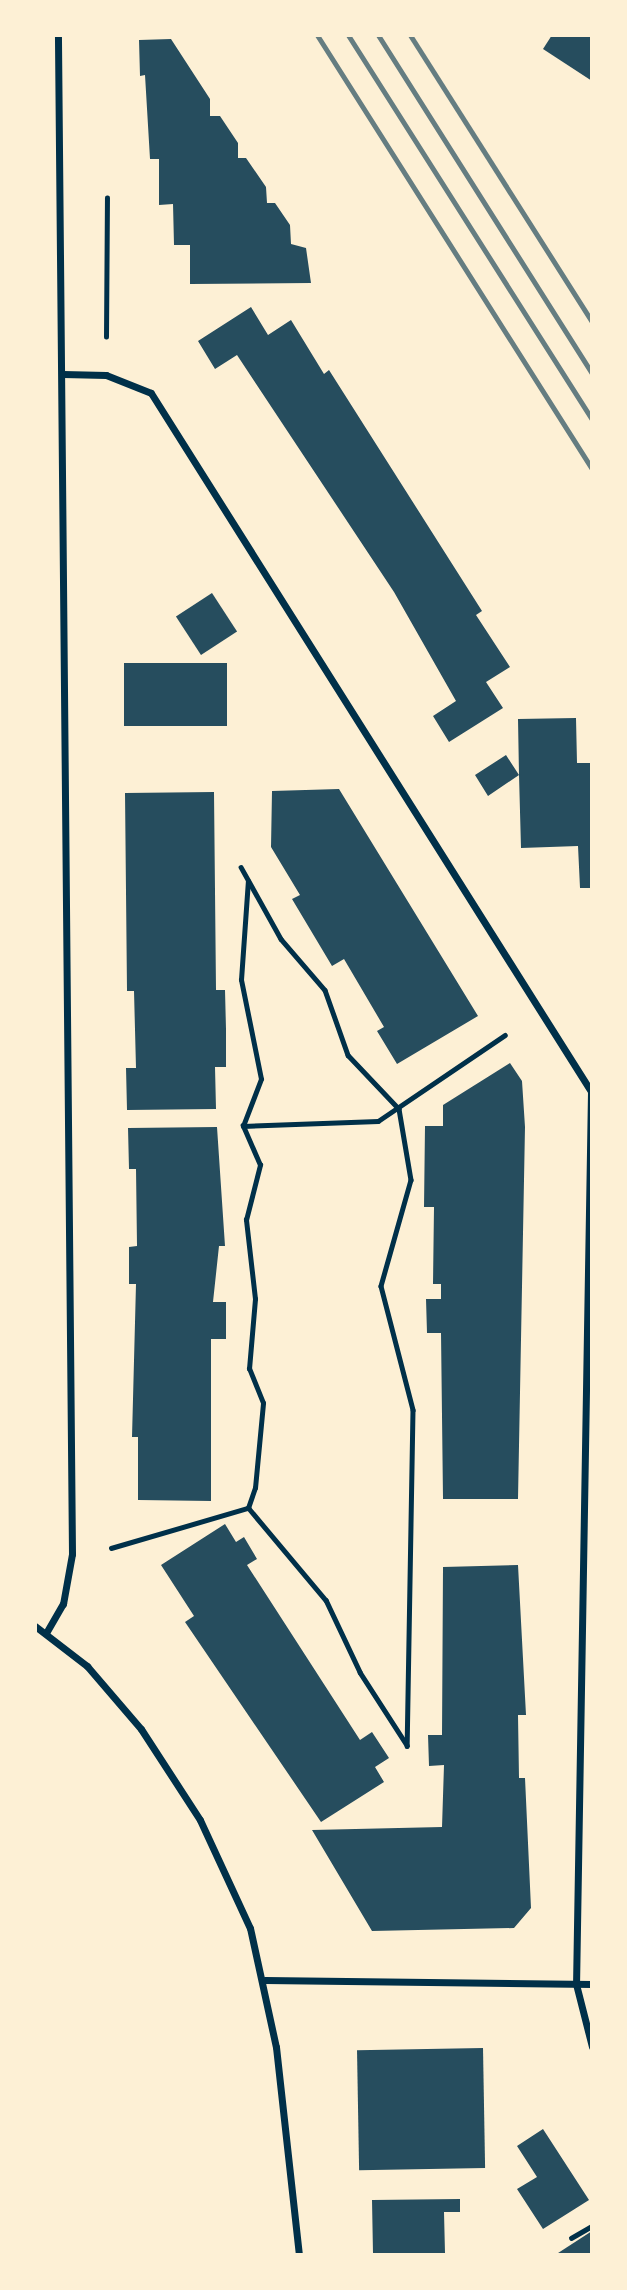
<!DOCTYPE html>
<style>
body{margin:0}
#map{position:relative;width:627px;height:2290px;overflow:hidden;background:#fdf0d5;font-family:Lato,sans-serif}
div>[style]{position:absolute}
.building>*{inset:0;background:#264d5e;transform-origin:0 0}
.path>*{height:4.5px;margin:-2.25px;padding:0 2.25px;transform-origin:2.25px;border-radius:2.25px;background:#003049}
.minor>*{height:7px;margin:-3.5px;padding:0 3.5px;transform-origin:3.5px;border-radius:3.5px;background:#003049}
.rail>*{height:5px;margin:-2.5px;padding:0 2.5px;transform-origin:2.5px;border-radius:2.5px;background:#657d81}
span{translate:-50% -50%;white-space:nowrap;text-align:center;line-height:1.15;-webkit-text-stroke:5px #fdf0d5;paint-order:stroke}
.frame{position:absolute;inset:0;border:37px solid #fdf0d5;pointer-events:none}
</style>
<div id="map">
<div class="building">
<i style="clip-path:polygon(552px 35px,592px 35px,592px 81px,543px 49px)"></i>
<i style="clip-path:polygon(171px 39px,210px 99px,210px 116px,220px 116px,238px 143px,238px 158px,246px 158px,266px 187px,267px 203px,275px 203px,290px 225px,291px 244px,306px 248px,311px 283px,190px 284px,190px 245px,174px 245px,173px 204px,159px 205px,159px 159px,150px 159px,145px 75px,140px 76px,139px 40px)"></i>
<i style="clip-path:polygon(251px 307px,268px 335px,291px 320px,324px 374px,329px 370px,482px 611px,476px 615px,510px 667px,486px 682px,503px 708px,449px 742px,433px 716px,456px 701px,394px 592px,237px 355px,215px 369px,198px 341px)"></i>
<i style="left:212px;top:593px;width:46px;height:43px;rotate:57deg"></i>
<i style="left:124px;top:663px;width:103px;height:63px"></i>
<i style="clip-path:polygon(576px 718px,577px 763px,592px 763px,592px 888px,580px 888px,578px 846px,521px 848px,519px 775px,488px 796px,475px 775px,506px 755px,519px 775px,518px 719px)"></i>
<i style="clip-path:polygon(339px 789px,478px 1016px,397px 1064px,377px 1031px,384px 1027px,344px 959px,332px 966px,292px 899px,300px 895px,271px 847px,272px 791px)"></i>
<i style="clip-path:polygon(214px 792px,216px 990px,225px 990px,226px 1029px,226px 1067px,215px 1067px,216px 1109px,127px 1110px,126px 1068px,136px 1068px,134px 991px,127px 991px,125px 793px)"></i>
<i style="clip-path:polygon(510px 1063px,522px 1081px,525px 1127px,518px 1499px,443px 1499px,441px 1333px,427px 1333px,426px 1299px,441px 1299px,441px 1284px,433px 1284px,434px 1207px,424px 1207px,425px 1126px,443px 1126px,443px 1105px)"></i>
<i style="clip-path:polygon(217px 1127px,225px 1246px,219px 1246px,213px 1302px,226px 1302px,226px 1339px,211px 1339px,211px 1501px,138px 1500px,138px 1437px,132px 1437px,136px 1284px,129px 1284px,129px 1247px,137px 1246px,136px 1169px,129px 1169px,128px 1128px)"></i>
<i style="clip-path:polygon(225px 1524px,236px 1542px,244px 1537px,257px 1559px,247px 1565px,360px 1740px,372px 1732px,389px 1758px,375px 1767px,384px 1782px,321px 1822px,185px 1622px,194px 1616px,161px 1565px)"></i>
<i style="clip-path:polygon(518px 1565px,526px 1715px,518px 1715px,519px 1778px,525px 1778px,531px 1908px,514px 1928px,372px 1931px,312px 1830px,442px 1827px,444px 1765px,429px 1766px,428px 1735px,442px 1735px,443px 1567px)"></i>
<i style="left:483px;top:2048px;width:120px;height:126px;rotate:89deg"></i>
<i style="clip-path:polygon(543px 2129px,589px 2200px,543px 2229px,517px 2189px,537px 2177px,517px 2146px)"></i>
<i style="clip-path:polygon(460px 2199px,460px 2212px,444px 2212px,445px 2253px,373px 2254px,372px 2200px)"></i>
<i style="clip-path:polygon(592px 2231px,592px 2255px,555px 2255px)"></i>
</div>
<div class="path">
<i style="left:106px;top:337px;width:139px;rotate:-89.6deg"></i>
<i style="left:241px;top:867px;width:82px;rotate:60.9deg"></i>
<i style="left:281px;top:939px;width:67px;rotate:49.2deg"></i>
<i style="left:325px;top:990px;width:69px;rotate:70.5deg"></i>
<i style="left:348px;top:1055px;width:74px;rotate:46.6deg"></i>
<i style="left:399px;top:1109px;width:72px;rotate:80.4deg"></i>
<i style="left:411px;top:1180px;width:110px;rotate:105.8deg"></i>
<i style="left:381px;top:1286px;width:128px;rotate:75.5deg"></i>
<i style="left:413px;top:1410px;width:336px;rotate:91deg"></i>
<i style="left:407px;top:1746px;width:87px;rotate:-122.8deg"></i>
<i style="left:360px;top:1673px;width:80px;rotate:-115.3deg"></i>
<i style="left:326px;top:1601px;width:121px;rotate:-130deg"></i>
<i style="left:243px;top:1126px;width:50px;rotate:-69deg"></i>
<i style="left:261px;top:1079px;width:101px;rotate:-101.4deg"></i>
<i style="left:241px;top:980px;width:99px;rotate:-86deg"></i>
<i style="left:111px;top:1548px;width:143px;rotate:-16.3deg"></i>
<i style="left:248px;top:1508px;width:21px;rotate:-71deg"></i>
<i style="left:255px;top:1488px;width:85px;rotate:-84.6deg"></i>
<i style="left:263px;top:1403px;width:37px;rotate:-112deg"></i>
<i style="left:249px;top:1369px;width:70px;rotate:-85.1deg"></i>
<i style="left:255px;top:1299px;width:80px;rotate:-96.5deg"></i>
<i style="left:246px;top:1220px;width:57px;rotate:-75.7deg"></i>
<i style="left:260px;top:1165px;width:43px;rotate:-113.6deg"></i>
<i style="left:243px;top:1126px;width:135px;rotate:-2.1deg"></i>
<i style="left:378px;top:1121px;width:153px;rotate:-34.1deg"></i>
<i style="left:571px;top:2238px;width:24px;rotate:-30deg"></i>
</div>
<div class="minor">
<i style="left:63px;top:374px;width:43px;rotate:1.3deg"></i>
<i style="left:106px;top:375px;width:48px;rotate:21.8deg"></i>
<i style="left:151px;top:393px;width:827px;rotate:57.79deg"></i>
<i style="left:591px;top:1092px;width:892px;rotate:90.96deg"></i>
<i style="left:576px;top:1984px;width:65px;rotate:75.7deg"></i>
<i style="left:35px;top:1626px;width:66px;rotate:37.6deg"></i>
<i style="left:87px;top:1666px;width:83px;rotate:49.4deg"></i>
<i style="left:141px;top:1729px;width:108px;rotate:57deg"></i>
<i style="left:200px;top:1820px;width:119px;rotate:65.2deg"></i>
<i style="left:250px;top:1928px;width:122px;rotate:77.7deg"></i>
<i style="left:276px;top:2047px;width:209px;rotate:83.7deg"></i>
<i style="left:46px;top:1633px;width:34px;rotate:-60deg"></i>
<i style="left:63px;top:1604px;width:51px;rotate:-79.8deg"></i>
<i style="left:72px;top:1554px;width:1519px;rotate:-90.53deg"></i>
<i style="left:265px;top:1980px;width:327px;rotate:0.7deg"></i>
</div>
<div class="rail">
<i style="left:317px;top:35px;width:514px;rotate:57.64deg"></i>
<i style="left:348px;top:35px;width:455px;rotate:57.6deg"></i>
<i style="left:378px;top:35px;width:401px;rotate:57.7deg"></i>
<i style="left:410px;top:35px;width:340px;rotate:57.6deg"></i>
</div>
<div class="frame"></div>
</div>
